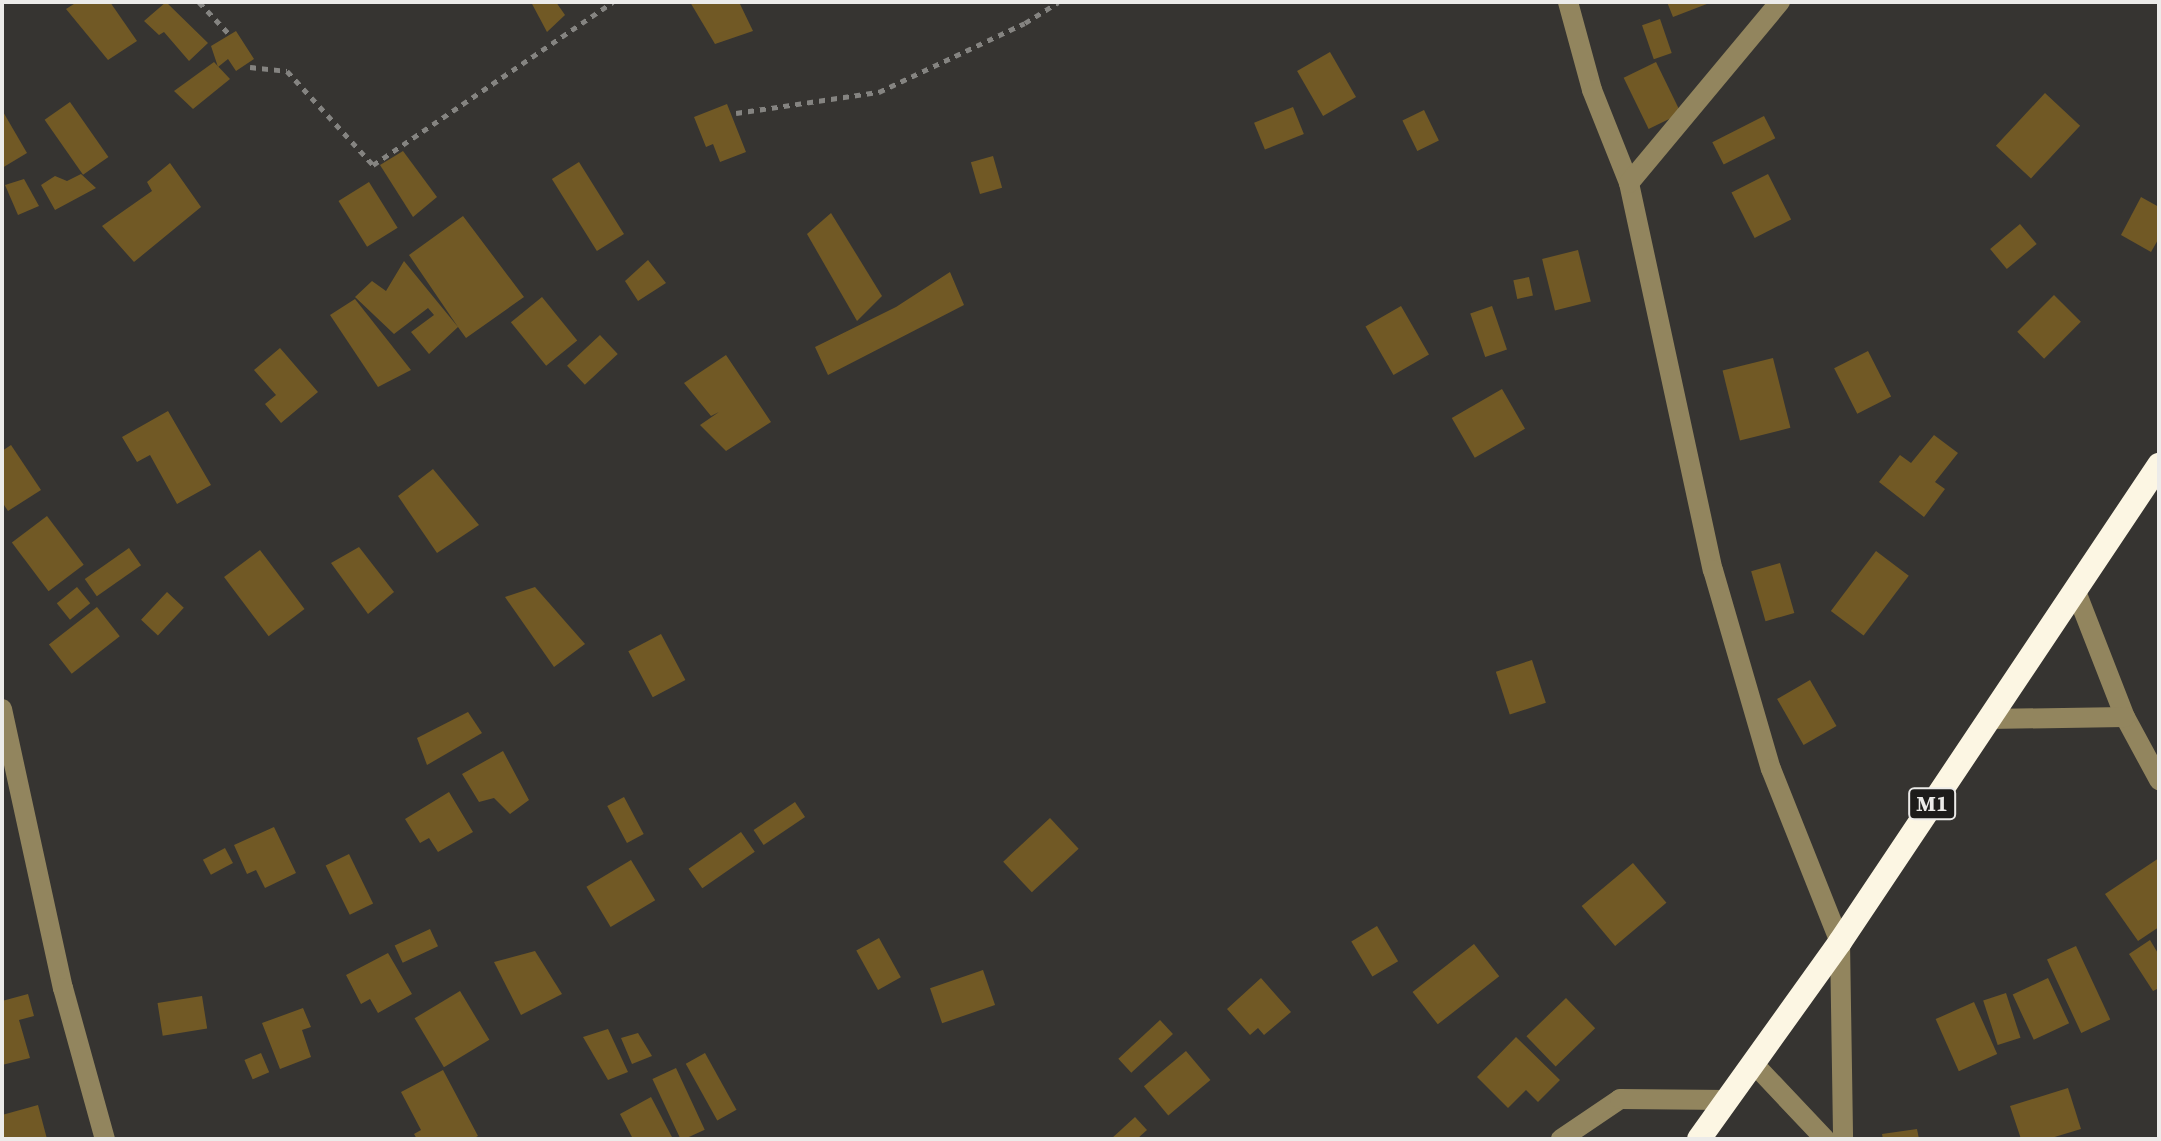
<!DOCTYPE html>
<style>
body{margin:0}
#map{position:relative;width:2161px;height:1141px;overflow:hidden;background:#363431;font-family:"Source Serif 4",serif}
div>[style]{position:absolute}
.building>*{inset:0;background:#715925;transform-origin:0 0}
.path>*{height:5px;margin-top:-2.5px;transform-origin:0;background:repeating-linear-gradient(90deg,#858481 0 6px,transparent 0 12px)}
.minor>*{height:20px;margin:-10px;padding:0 10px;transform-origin:10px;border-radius:10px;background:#92855e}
.highway>*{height:24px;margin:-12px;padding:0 12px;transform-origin:12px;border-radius:12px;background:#fcf6e3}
span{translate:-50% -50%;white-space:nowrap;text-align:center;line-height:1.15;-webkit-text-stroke:6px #1d1c1b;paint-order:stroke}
.shield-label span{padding:2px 6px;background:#1d1c1b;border:2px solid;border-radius:6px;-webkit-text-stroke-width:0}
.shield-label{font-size:22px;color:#ecebe9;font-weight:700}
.frame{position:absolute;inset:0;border:4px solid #ecebe9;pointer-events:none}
</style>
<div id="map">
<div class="building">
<i style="clip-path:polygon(77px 2px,110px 2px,137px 41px,108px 60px,66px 9px)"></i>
<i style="clip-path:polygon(166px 2px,208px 43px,189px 61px,164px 32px,159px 35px,144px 21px)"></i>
<i style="clip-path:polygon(531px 2px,556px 2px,565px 15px,547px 32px)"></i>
<i style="clip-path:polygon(690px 2px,739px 2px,753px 31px,715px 44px)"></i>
<i style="clip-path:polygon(1667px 2px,1712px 2px,1673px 17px)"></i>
<i style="left:1660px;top:19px;width:36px;height:19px;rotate:71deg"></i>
<i style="clip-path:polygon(236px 31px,254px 59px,236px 71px,228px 59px,218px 67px,211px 46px)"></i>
<i style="left:1330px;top:52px;width:52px;height:38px;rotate:60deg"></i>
<i style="clip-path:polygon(214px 62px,230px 79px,193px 109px,174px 91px)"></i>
<i style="left:1656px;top:62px;width:57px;height:36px;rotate:64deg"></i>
<i style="left:2045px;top:93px;width:48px;height:72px;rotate:43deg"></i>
<i style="left:70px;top:102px;width:67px;height:31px;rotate:55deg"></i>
<i style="clip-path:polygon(727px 104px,746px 152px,720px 162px,713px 144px,706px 147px,694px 117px)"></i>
<i style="left:1293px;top:107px;width:29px;height:42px;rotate:68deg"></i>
<i style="clip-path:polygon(2px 110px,27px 153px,2px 168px)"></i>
<i style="left:1424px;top:110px;width:34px;height:24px;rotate:64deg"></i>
<i style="left:1764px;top:116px;width:25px;height:58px;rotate:63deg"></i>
<i style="clip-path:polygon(403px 151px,437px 197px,413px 217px,380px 165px)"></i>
<i style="left:993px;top:156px;width:33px;height:23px;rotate:74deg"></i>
<i style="left:579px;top:162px;width:85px;height:32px;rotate:58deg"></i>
<i style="clip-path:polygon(170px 163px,201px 207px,134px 262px,102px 226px,152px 191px,147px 182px)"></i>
<i style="clip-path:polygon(81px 174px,96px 188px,55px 210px,41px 185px,55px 176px,67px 181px)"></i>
<i style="left:1768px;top:174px;width:51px;height:41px;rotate:63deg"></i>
<i style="clip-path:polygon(24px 179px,39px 206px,18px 215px,5px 185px)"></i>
<i style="left:369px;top:182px;width:54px;height:36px;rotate:58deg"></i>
<i style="clip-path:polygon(2141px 197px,2159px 207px,2159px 238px,2151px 252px,2121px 235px)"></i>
<i style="clip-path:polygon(831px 213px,882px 296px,857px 321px,807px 234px)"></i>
<i style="clip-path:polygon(463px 216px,524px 297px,466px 338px,458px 327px,429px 354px,411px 332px,434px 315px,428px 308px,394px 334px,355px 297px,372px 281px,386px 291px,404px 261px,458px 327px,409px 255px)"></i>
<i style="left:2020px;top:224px;width:26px;height:39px;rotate:50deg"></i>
<i style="left:1578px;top:250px;width:53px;height:37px;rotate:76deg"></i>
<i style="clip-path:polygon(648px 260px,666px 283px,638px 301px,625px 281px)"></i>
<i style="clip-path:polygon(950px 272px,964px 305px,828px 375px,815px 347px,896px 307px)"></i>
<i style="left:1529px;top:277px;width:19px;height:16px;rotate:78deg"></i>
<i style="left:2054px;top:295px;width:38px;height:52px;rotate:45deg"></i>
<i style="left:542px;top:297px;width:56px;height:40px;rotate:51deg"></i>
<i style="clip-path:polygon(355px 299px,411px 370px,378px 387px,330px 315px)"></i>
<i style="left:1401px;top:306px;width:56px;height:41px;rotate:60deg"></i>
<i style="left:1492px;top:306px;width:46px;height:23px;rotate:71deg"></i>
<i style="left:600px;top:335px;width:26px;height:45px;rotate:47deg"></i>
<i style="clip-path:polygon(280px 348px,318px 392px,281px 423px,265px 404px,276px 395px,254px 370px)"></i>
<i style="left:1868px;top:351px;width:51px;height:38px;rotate:63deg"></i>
<i style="clip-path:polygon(726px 355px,771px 422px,726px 451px,700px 425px,719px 412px,711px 416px,684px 383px)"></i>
<i style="left:1773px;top:358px;width:72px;height:52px;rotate:76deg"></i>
<i style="left:1502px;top:389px;width:46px;height:58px;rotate:60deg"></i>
<i style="clip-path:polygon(168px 411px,211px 485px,177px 504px,150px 455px,137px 462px,122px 437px)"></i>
<i style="clip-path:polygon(1934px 435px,1958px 453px,1935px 482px,1945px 489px,1924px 517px,1879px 482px,1900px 455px,1911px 463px)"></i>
<i style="clip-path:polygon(11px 445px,41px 490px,8px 511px,2px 502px,2px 451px)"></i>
<i style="clip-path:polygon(433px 469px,479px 525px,437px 553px,398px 496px)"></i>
<i style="left:47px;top:516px;width:61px;height:44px;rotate:53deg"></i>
<i style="clip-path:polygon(359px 547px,394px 592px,368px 614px,331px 563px)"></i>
<i style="left:129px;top:548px;width:21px;height:54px;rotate:55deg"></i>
<i style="left:260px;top:550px;width:74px;height:45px;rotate:53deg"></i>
<i style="left:1876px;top:551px;width:41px;height:75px;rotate:37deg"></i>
<i style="left:1780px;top:563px;width:52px;height:30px;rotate:74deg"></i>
<i style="left:77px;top:587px;width:21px;height:26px;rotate:51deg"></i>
<i style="clip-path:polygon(535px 587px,585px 644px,554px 667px,505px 597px)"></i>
<i style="left:167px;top:592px;width:23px;height:38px;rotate:43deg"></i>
<i style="left:97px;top:607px;width:37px;height:61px;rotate:52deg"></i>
<i style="left:661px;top:634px;width:52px;height:37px;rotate:62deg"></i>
<i style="left:1532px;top:660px;width:45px;height:38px;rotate:72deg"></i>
<i style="left:1810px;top:680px;width:53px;height:38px;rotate:60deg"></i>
<i style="clip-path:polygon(468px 712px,482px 733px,427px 765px,417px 738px)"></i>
<i style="clip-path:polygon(503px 751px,529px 800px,510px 814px,494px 798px,479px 802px,462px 774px)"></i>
<i style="clip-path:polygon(449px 792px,473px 832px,438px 852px,429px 838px,420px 843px,405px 819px)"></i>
<i style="left:624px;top:797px;width:42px;height:19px;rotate:62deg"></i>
<i style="left:795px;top:802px;width:18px;height:50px;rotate:56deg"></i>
<i style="left:1050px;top:818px;width:42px;height:64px;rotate:47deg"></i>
<i style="clip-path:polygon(274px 827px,296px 873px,265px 888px,256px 870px,247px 874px,234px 845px)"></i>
<i style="left:741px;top:832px;width:24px;height:64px;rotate:55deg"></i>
<i style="left:225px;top:848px;width:17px;height:25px;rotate:62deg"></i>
<i style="left:349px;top:854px;width:55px;height:26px;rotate:64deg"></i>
<i style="clip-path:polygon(2159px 858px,2159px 927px,2138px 941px,2105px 894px)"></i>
<i style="left:631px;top:860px;width:47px;height:52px;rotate:59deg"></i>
<i style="left:1633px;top:863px;width:52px;height:67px;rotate:50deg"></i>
<i style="left:1377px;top:926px;width:41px;height:30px;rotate:59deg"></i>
<i style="left:430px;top:929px;width:19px;height:39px;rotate:65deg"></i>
<i style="left:879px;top:938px;width:45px;height:26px;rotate:61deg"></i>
<i style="clip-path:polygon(2150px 940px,2159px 955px,2159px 988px,2153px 991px,2129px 954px)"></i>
<i style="left:1474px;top:944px;width:41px;height:78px;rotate:52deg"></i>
<i style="left:2076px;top:946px;width:81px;height:32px;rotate:65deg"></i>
<i style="clip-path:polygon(535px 951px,562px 994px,521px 1015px,494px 962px)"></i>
<i style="clip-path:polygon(388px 953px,412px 994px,378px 1013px,370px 999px,361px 1004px,346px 975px)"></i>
<i style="left:983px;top:970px;width:37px;height:56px;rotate:71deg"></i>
<i style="clip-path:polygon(1261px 978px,1291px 1012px,1264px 1035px,1258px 1028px,1250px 1035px,1227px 1009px)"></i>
<i style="left:2048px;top:978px;width:50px;height:39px;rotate:65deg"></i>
<i style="left:460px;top:991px;width:57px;height:53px;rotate:59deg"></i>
<i style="left:2006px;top:993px;width:47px;height:24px;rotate:72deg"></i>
<i style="clip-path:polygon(28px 994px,34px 1016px,19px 1020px,30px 1058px,2px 1065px,2px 1001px)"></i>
<i style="left:202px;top:996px;width:33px;height:45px;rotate:81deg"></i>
<i style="left:1566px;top:998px;width:42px;height:55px;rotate:46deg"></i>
<i style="left:1974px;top:1002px;width:57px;height:42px;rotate:66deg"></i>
<i style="clip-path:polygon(303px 1008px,311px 1027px,302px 1030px,311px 1057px,280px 1069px,262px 1023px)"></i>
<i style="left:1160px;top:1020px;width:19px;height:57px;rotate:47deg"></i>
<i style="clip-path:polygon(608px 1029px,628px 1072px,608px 1080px,583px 1037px)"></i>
<i style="clip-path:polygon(638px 1033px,652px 1056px,632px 1064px,621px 1038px)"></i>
<i style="clip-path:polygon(1516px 1037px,1560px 1080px,1538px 1102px,1526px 1090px,1508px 1108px,1477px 1077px)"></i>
<i style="left:1186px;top:1051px;width:38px;height:55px;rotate:50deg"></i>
<i style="left:261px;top:1053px;width:21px;height:18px;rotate:67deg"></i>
<i style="left:705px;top:1053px;width:65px;height:22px;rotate:61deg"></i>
<i style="left:676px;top:1068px;width:68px;height:26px;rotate:65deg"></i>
<i style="clip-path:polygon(443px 1070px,478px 1136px,472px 1139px,417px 1139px,414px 1134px,421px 1130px,401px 1092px)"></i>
<i style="clip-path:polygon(2068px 1088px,2081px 1129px,2048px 1139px,2021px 1139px,2010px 1106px)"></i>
<i style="clip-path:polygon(651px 1097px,673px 1139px,633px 1139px,620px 1114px)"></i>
<i style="clip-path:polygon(38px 1105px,47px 1139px,2px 1139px,2px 1115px)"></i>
<i style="clip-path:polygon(1135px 1117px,1147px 1130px,1137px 1139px,1111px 1139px)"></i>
<i style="clip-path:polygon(1917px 1129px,1919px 1139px,1883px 1139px,1882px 1134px)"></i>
</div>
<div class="path">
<i style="left:199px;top:2px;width:45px;rotate:46.8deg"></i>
<i style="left:250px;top:67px;width:37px;rotate:6deg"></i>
<i style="left:287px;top:71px;width:127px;rotate:47.5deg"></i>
<i style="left:373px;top:165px;width:290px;rotate:-34.2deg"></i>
<i style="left:736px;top:113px;width:145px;rotate:-8.4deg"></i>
<i style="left:879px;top:92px;width:161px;rotate:-25.3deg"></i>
<i style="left:1025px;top:23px;width:39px;rotate:-32deg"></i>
</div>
<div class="minor">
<i style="left:1568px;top:2px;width:91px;rotate:74.7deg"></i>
<i style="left:1592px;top:90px;width:100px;rotate:68.3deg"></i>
<i style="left:1629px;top:183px;width:396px;rotate:77.8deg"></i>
<i style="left:1713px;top:570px;width:207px;rotate:73.8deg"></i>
<i style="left:1771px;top:769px;width:186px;rotate:68.3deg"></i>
<i style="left:1840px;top:942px;width:197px;rotate:89.1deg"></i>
<i style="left:1629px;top:183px;width:236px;rotate:-50.2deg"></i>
<i style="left:2075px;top:589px;width:137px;rotate:68.7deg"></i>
<i style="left:2125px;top:717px;width:72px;rotate:61.6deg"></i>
<i style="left:2px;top:709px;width:286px;rotate:77.7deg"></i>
<i style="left:63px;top:988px;width:157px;rotate:74.5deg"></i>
<i style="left:1988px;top:719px;width:137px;rotate:-0.8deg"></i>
<i style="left:1755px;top:1065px;width:102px;rotate:46.6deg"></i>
<i style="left:1561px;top:1139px;width:71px;rotate:-34.1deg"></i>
<i style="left:1620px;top:1099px;width:108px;rotate:0.5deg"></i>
</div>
<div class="highway">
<i style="left:1699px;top:1139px;width:242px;rotate:-54.4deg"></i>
<i style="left:1840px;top:942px;width:574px;rotate:-56.23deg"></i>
</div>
<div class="shield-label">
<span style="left:1932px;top:804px">M1</span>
</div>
<div class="frame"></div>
</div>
